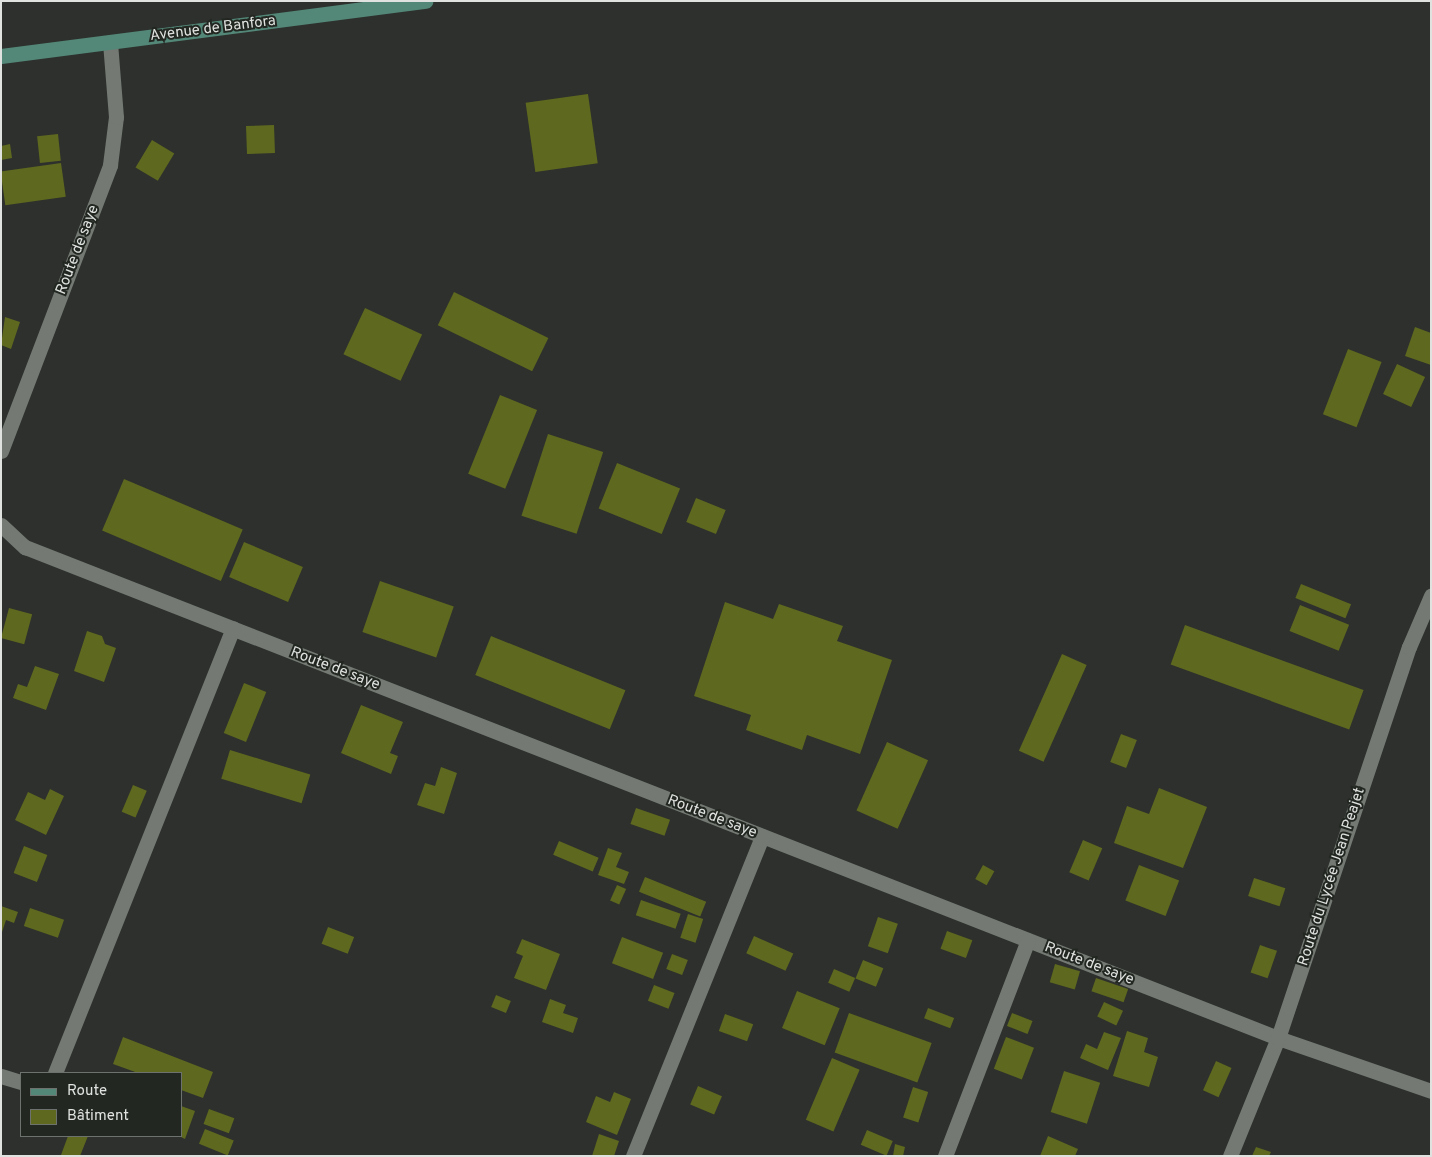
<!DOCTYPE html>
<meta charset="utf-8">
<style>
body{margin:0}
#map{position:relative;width:1432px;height:1157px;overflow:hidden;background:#2d302c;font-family:Overpass,sans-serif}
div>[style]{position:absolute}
.building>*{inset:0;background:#5e681e;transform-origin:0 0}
.street>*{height:15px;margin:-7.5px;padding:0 7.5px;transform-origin:7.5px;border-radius:7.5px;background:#747974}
.secondary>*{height:15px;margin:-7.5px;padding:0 7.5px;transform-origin:7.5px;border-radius:7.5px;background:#538778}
span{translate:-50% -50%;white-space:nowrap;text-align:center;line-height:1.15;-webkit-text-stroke:4px #232722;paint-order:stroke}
.street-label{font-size:15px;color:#dfe2df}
.frame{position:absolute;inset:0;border:2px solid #dfe2df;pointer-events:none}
.legend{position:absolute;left:20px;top:1072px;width:162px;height:65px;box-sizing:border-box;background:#232722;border:1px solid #6e726e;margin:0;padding:6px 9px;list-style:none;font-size:15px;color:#dfe2df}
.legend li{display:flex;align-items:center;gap:10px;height:25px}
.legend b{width:25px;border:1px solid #6e726e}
</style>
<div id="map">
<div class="building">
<i style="left:588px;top:94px;width:70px;height:63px;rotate:82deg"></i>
<i style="left:274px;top:125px;width:28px;height:28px;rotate:88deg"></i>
<i style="left:58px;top:134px;width:27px;height:21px;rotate:84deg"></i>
<i style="left:152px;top:140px;width:26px;height:32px;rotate:31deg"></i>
<i style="clip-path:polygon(10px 144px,12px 158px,1px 160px,1px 146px)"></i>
<i style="left:61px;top:163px;width:34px;height:61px;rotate:82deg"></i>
<i style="left:454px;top:292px;width:105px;height:37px;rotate:26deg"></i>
<i style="left:365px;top:308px;width:63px;height:51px;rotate:25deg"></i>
<i style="clip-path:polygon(5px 317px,20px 322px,11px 349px,1px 345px)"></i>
<i style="clip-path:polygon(1415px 327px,1431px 333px,1431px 365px,1405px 356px)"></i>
<i style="left:1348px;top:349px;width:36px;height:70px;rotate:21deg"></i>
<i style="left:1397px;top:364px;width:31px;height:33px;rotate:25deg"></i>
<i style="left:500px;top:395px;width:40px;height:85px;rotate:22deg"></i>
<i style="left:548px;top:434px;width:58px;height:86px;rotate:18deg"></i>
<i style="left:617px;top:463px;width:68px;height:49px;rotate:22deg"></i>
<i style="left:124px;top:479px;width:129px;height:56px;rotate:23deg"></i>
<i style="left:696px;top:498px;width:32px;height:26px;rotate:22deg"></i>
<i style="left:244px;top:542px;width:64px;height:38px;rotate:23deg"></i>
<i style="left:380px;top:581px;width:78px;height:54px;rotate:19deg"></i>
<i style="left:1301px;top:584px;width:54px;height:15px;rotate:22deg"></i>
<i style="clip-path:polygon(725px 602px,773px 619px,779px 604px,843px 626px,837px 641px,892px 660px,860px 754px,807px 735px,802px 750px,746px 730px,751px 715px,694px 696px)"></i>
<i style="left:1300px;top:605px;width:53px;height:28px;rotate:22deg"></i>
<i style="left:9px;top:608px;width:24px;height:31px;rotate:15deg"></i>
<i style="left:1185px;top:625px;width:190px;height:42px;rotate:20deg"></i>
<i style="clip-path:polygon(87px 631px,102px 636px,105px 644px,116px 648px,104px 682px,74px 671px)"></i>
<i style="left:491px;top:636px;width:145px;height:42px;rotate:22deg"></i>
<i style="left:1062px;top:654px;width:27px;height:106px;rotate:24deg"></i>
<i style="clip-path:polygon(35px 666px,59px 674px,46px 710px,13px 698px,18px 684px,27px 687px)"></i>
<i style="left:244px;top:683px;width:24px;height:54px;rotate:22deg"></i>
<i style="clip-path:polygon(361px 705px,403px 722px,390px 753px,398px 756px,391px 774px,341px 753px)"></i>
<i style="left:1121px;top:734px;width:17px;height:30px;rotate:21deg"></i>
<i style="left:887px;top:742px;width:45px;height:75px;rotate:24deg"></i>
<i style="left:230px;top:750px;width:84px;height:30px;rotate:17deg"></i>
<i style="clip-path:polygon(441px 767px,457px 773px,444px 814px,417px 805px,425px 783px,435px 786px)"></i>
<i style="left:133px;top:785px;width:15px;height:29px;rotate:23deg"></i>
<i style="clip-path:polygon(1159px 788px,1207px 807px,1183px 868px,1114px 843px,1127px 806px,1149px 814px)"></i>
<i style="clip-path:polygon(50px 789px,64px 796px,46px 835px,15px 820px,28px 792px,45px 800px)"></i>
<i style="left:636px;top:808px;width:36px;height:17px;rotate:19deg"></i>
<i style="left:1083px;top:840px;width:21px;height:35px;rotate:23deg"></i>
<i style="left:559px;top:841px;width:43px;height:15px;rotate:23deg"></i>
<i style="left:24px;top:846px;width:25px;height:29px;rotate:21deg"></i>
<i style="clip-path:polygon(608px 848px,622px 853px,616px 867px,629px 872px,624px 884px,598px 875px)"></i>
<i style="left:983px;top:865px;width:13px;height:16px;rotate:29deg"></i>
<i style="left:1139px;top:865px;width:43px;height:38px;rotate:21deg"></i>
<i style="left:645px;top:877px;width:66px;height:16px;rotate:22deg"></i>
<i style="left:1254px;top:878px;width:33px;height:19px;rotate:18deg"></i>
<i style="left:617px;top:885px;width:10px;height:17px;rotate:24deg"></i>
<i style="left:641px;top:900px;width:42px;height:16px;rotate:19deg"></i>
<i style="clip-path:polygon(1px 906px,18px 912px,14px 923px,6px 920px,2px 932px)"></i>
<i style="left:30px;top:908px;width:36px;height:19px;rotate:19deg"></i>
<i style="left:688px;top:914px;width:16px;height:25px;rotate:18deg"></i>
<i style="left:878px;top:917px;width:21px;height:31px;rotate:19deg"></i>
<i style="left:328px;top:927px;width:28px;height:18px;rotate:21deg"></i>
<i style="left:947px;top:931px;width:27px;height:19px;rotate:20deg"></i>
<i style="left:754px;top:936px;width:43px;height:19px;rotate:24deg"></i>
<i style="left:622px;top:937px;width:44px;height:28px;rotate:21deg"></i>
<i style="clip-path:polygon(522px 939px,560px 954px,546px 990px,514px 978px,523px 956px,516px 953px)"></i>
<i style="left:1260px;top:945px;width:18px;height:29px;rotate:19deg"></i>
<i style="left:672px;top:954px;width:17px;height:16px;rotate:21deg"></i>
<i style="left:863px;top:960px;width:22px;height:20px;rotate:22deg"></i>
<i style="left:1055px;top:964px;width:26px;height:19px;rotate:16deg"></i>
<i style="left:834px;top:969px;width:23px;height:15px;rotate:23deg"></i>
<i style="left:1096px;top:978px;width:34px;height:14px;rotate:19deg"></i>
<i style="left:654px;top:985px;width:22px;height:17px;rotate:21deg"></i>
<i style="left:797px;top:991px;width:46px;height:40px;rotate:22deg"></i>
<i style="left:496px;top:995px;width:16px;height:13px;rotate:22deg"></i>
<i style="clip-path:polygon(550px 999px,566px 1005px,563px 1013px,578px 1018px,573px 1033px,542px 1022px)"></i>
<i style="left:1104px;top:1002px;width:21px;height:16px;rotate:25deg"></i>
<i style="left:928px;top:1008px;width:28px;height:11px;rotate:21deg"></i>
<i style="left:849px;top:1013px;width:88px;height:42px;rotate:20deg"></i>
<i style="left:1012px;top:1013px;width:22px;height:14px;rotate:21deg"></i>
<i style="left:725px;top:1014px;width:30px;height:18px;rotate:20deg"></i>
<i style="clip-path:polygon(1127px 1031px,1148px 1038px,1144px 1052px,1158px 1057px,1149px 1087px,1113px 1076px)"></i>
<i style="clip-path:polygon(1104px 1032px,1121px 1038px,1108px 1070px,1080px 1058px,1086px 1044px,1097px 1049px)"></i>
<i style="clip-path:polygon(123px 1037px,213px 1072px,203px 1098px,181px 1090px,181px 1073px,138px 1073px,113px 1064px)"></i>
<i style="left:1006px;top:1037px;width:30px;height:34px;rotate:21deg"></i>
<i style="left:832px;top:1058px;width:30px;height:67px;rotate:23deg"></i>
<i style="left:1216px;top:1061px;width:17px;height:32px;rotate:24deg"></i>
<i style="left:1064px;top:1071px;width:38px;height:43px;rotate:18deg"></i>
<i style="left:698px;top:1086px;width:26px;height:20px;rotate:23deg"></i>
<i style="left:913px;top:1087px;width:16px;height:32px;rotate:18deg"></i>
<i style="clip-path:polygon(614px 1092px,631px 1099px,617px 1135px,586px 1122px,596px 1096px,610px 1102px)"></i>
<i style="clip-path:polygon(181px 1106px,195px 1111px,185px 1139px,181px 1137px)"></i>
<i style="left:209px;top:1109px;width:27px;height:16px;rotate:20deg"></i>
<i style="left:205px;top:1129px;width:31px;height:16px;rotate:22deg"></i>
<i style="left:867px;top:1130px;width:28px;height:16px;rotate:23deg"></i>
<i style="clip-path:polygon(599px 1134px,619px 1141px,614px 1156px,592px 1156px)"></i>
<i style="clip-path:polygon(68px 1136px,88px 1136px,80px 1156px,61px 1155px)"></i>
<i style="clip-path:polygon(1048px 1136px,1078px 1149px,1075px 1156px,1040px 1156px)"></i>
<i style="clip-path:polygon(895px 1144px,905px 1147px,903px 1156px,893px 1156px)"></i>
<i style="clip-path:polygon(1256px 1147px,1271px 1152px,1269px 1156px,1252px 1156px)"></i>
</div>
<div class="street">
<i style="left:1px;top:451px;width:306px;rotate:-69.1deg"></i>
<i style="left:110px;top:165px;width:48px;rotate:-82.9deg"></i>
<i style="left:116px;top:117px;width:75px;rotate:-94.6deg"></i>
<i style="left:1px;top:525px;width:33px;rotate:43deg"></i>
<i style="left:25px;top:547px;width:1346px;rotate:21.4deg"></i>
<i style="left:1278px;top:1038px;width:162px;rotate:19.1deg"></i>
<i style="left:55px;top:1073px;width:479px;rotate:-68.2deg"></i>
<i style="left:1px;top:1076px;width:21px;rotate:17deg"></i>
<i style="left:633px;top:1156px;width:345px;rotate:-68deg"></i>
<i style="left:945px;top:1156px;width:231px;rotate:-69deg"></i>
<i style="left:1230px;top:1156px;width:127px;rotate:-67.9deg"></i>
<i style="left:1278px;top:1038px;width:412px;rotate:-71.5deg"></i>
<i style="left:1409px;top:647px;width:56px;rotate:-66.7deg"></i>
</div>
<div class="secondary">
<i style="left:1px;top:56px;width:428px;rotate:-7.4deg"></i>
</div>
<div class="street-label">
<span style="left:213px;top:29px;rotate:-7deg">Avenue de Banfora</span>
<span style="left:78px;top:250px;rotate:-69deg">Route de saye</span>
<span style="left:335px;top:669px;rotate:21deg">Route de saye</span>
<span style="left:712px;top:817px;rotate:21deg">Route de saye</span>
<span style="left:1332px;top:877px;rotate:-72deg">Route du Lycée Jean Peajet</span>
<span style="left:1089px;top:964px;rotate:21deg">Route de saye</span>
</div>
<div class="frame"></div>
<ul class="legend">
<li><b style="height:6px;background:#538778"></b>Route</li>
<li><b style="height:14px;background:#5e681e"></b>Bâtiment</li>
</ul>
</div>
